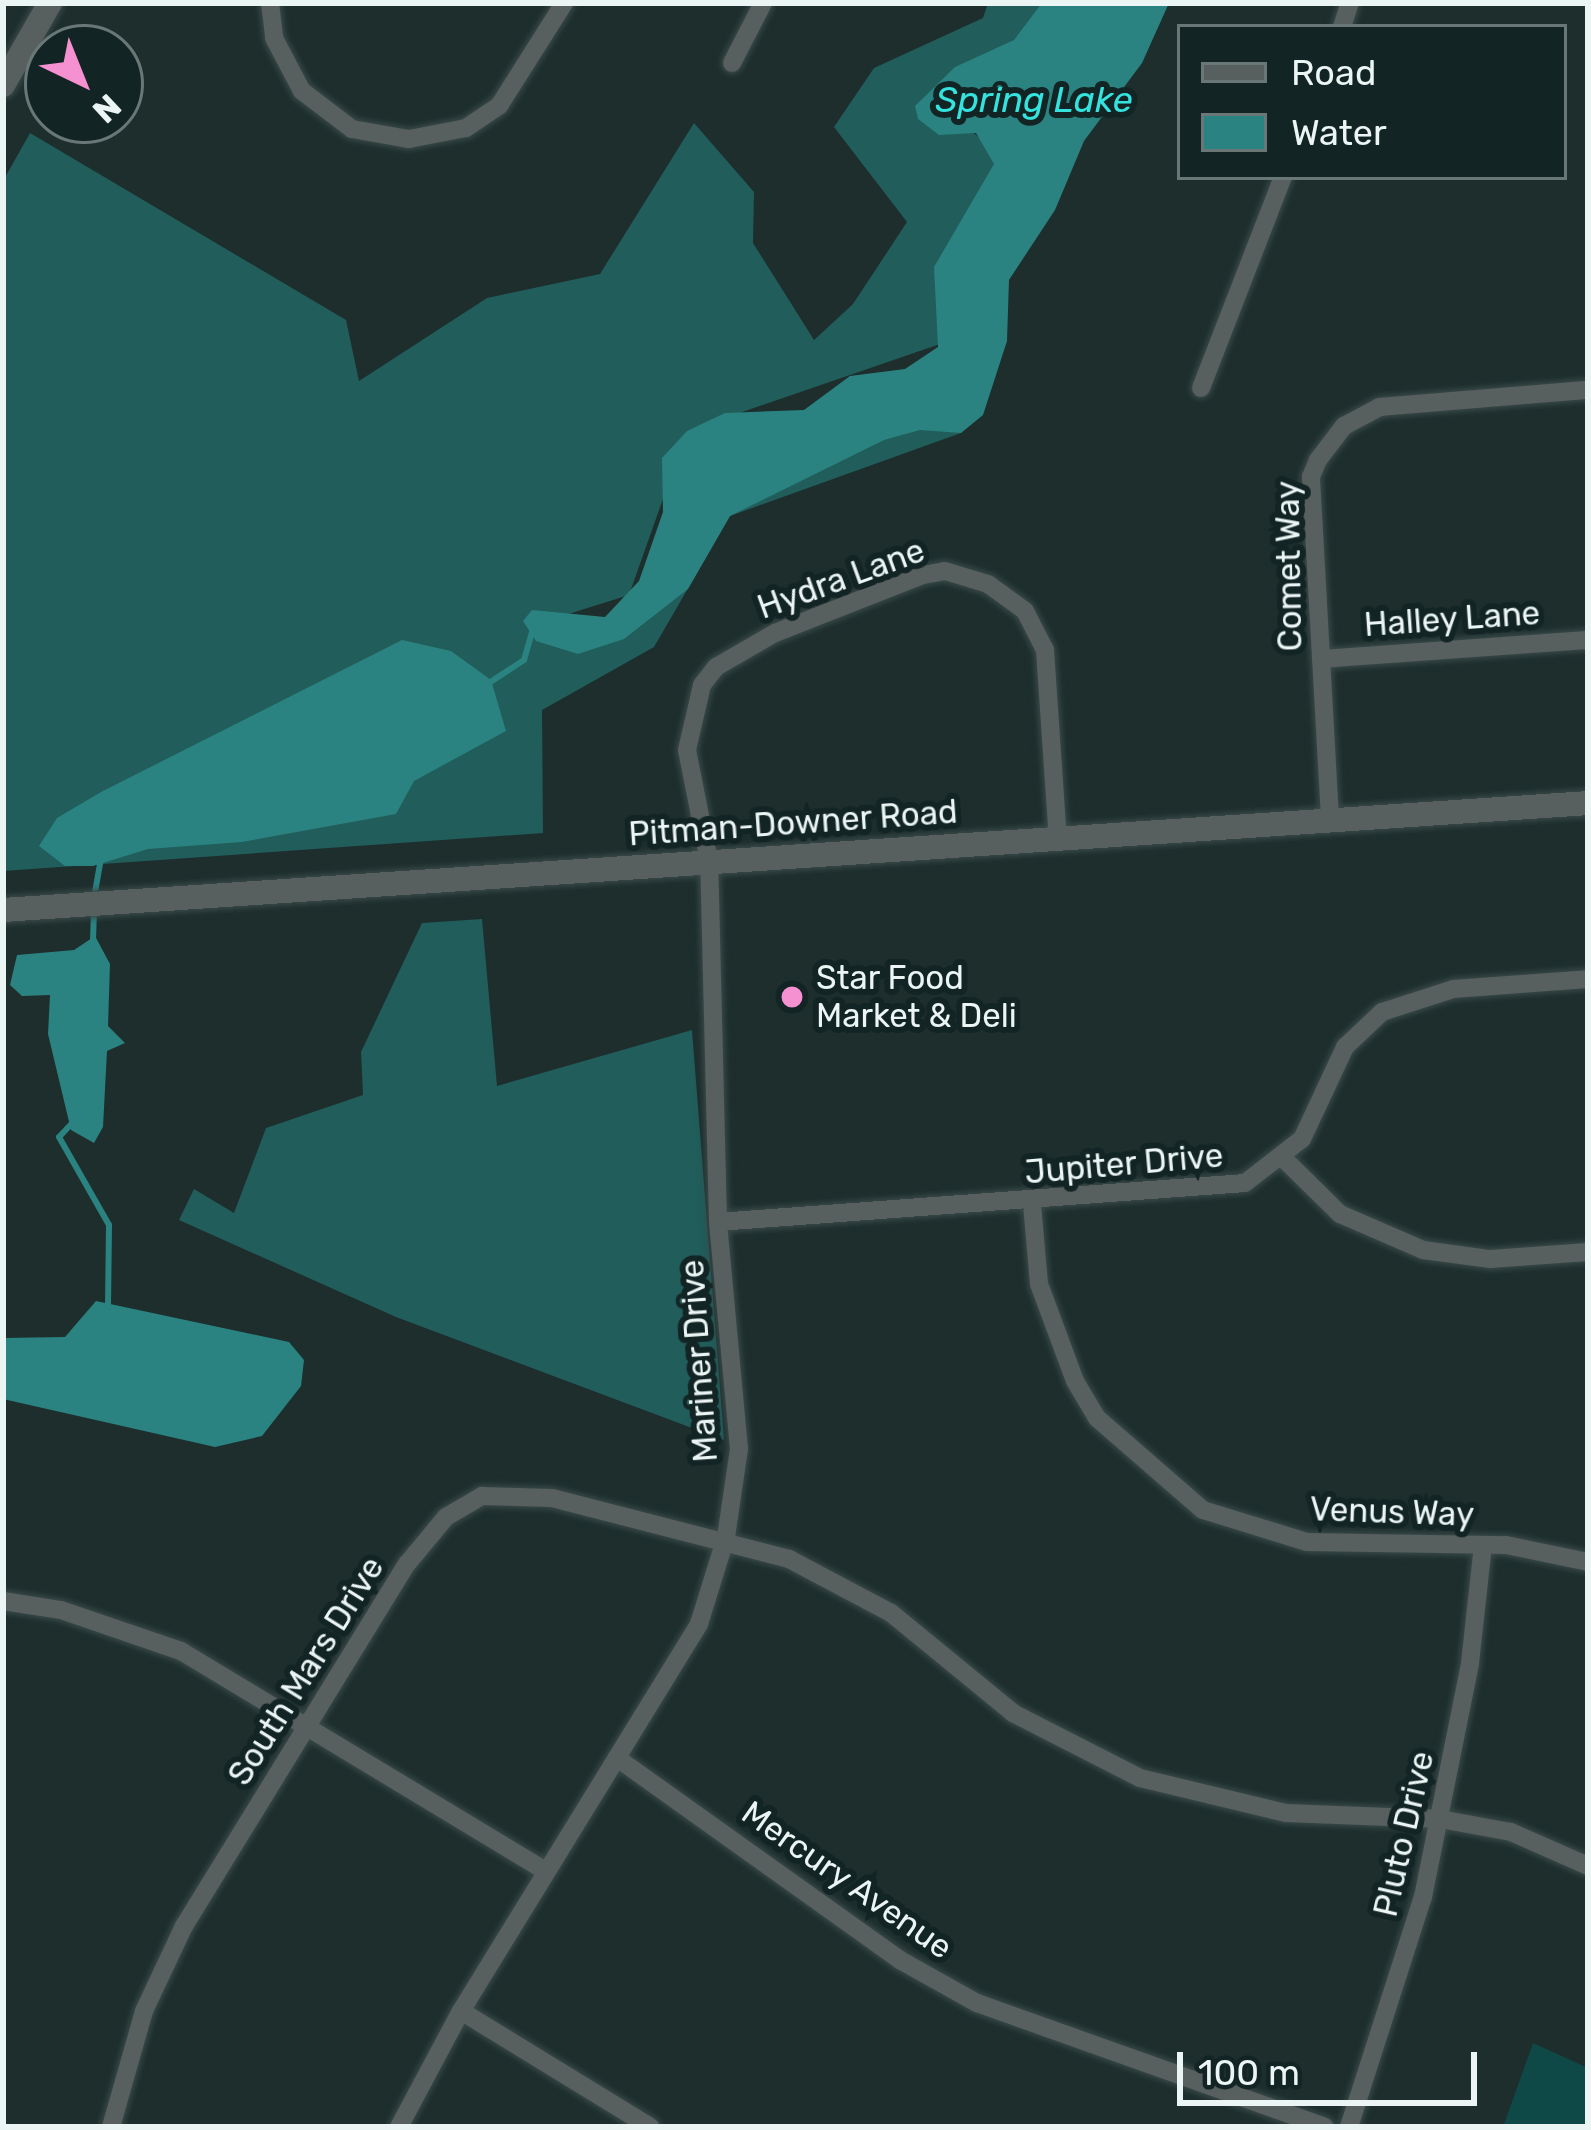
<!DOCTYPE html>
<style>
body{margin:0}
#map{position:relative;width:1591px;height:2130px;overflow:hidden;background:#1d2e2d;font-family:Rubik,sans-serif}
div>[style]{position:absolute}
.green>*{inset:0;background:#0e4947}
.forest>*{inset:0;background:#205d5b}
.water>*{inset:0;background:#2a8381}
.stream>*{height:6px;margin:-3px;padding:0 3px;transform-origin:3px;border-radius:3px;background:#2a8381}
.roads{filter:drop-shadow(0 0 3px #3a4a49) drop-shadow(0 0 3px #3a4a49)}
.minor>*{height:18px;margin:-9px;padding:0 9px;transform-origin:9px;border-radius:9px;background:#57605f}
.tertiary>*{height:24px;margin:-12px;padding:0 12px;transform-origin:12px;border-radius:12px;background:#57605f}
.dots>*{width:33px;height:33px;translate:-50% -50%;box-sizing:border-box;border:6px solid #132424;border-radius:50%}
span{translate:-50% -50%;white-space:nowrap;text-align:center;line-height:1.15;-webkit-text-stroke:12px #132424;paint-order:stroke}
.street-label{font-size:33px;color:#eaf5f4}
.poi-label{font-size:33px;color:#eaf5f4}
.left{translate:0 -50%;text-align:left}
.water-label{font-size:36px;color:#35e3de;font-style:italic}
.frame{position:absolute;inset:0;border:6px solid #eaf5f4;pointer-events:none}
.legend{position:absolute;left:1177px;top:24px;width:390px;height:156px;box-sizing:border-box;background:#132424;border:3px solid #697877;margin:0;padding:15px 21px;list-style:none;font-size:36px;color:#eaf5f4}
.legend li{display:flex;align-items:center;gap:24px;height:60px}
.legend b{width:60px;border:3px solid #697877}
.north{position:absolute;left:24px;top:24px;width:120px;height:120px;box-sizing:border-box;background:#132424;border:3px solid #697877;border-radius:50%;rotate:137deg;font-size:33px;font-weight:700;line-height:48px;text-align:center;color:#eaf5f4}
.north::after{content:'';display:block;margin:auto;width:42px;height:54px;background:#f590d1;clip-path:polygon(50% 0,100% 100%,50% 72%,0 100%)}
.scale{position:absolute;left:1177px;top:2052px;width:300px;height:54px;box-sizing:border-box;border:6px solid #eaf5f4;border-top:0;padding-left:15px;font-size:36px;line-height:42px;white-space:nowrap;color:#eaf5f4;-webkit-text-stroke:9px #132424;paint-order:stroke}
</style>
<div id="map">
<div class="green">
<i style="clip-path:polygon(1533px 2043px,1588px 2068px,1588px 2127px,1503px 2127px)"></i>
</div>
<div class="forest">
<i style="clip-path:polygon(988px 3px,1056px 3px,1056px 16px,933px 98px,1003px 158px,943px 343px,687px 431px,629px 595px,527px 627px,578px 654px,738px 476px,997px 364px,961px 433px,730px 516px,654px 647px,542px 710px,543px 833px,3px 871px,3px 181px,30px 133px,346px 320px,359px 381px,487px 298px,600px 274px,694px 123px,754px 192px,753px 243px,814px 340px,853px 304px,907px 222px,834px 127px,874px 68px,983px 18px)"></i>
<i style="clip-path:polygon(482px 919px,497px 1086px,692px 1030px,724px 1440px,396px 1317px,179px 1220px,194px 1189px,234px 1213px,266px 1128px,363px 1095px,361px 1052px,422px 923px)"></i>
</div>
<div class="water">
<i style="clip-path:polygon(1042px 3px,1169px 3px,1142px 63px,1084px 141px,1055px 210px,1009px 280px,1007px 341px,983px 415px,961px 433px,920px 430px,884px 440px,730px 516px,688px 589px,624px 639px,578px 654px,536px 641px,523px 621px,532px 610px,605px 617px,639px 581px,663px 512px,662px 458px,687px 431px,725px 413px,804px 410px,850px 376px,905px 369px,938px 347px,934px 267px,994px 164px,976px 133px,939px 135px,918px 119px,915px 106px,955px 67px,1014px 40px)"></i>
<i style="clip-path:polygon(402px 640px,451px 651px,491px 680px,506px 731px,414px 781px,396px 814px,242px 842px,148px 849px,93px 866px,65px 866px,39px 846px,57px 818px,101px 792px)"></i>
<i style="clip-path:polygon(95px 936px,110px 964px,108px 1026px,125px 1043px,107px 1051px,103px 1127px,94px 1143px,71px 1130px,48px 1034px,50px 995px,22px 996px,10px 985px,17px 955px,74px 950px)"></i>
<i style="clip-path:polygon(96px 1301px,289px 1342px,304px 1360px,301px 1386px,262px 1436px,215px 1447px,3px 1399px,3px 1338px,65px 1337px)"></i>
</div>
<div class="stream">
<i style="left:489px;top:683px;width:42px;rotate:-33.3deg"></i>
<i style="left:524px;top:660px;width:33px;rotate:-74deg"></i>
<i style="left:94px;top:898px;width:40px;rotate:-80deg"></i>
<i style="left:93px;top:940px;width:29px;rotate:-88deg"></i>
<i style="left:75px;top:1120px;width:23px;rotate:133deg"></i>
<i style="left:59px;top:1137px;width:101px;rotate:60.4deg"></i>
<i style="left:109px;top:1225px;width:81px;rotate:90.7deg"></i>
</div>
<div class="roads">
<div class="minor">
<i style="left:270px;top:3px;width:35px;rotate:83deg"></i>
<i style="left:274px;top:38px;width:60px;rotate:62.2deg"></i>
<i style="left:302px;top:91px;width:63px;rotate:37.2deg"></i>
<i style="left:352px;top:129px;width:58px;rotate:10deg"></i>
<i style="left:409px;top:139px;width:58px;rotate:-10.9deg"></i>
<i style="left:466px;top:128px;width:40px;rotate:-34deg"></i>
<i style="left:499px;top:106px;width:122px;rotate:-57.7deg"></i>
<i style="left:1342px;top:27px;width:25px;rotate:-72deg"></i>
<i style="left:732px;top:63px;width:68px;rotate:-62.7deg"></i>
<i style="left:1201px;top:388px;width:226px;rotate:-68.8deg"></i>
<i style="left:1321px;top:659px;width:268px;rotate:-4.1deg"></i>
<i style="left:1330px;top:818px;width:342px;rotate:-93.2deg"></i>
<i style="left:1311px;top:477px;width:18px;rotate:-68deg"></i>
<i style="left:1318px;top:460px;width:43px;rotate:-52.6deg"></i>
<i style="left:1344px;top:426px;width:40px;rotate:-28deg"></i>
<i style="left:1379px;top:407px;width:210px;rotate:-4.7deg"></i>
<i style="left:1283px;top:1158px;width:80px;rotate:44.5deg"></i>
<i style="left:1340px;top:1214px;width:90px;rotate:23.4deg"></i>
<i style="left:1423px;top:1250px;width:68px;rotate:7.7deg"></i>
<i style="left:1490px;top:1259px;width:98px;rotate:-4.1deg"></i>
<i style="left:1032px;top:1204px;width:80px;rotate:85deg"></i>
<i style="left:1039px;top:1284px;width:103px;rotate:69.6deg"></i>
<i style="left:1075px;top:1381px;width:43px;rotate:59.3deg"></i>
<i style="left:1097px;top:1418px;width:140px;rotate:41deg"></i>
<i style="left:1203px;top:1510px;width:109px;rotate:17.1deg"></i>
<i style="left:1307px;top:1542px;width:199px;rotate:0.9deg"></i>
<i style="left:1506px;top:1545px;width:84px;rotate:11.7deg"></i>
<i style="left:718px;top:1222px;width:528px;rotate:-4.23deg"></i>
<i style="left:1245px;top:1183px;width:72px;rotate:-37.7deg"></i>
<i style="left:1302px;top:1139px;width:102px;rotate:-64.9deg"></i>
<i style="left:1345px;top:1047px;width:51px;rotate:-43.4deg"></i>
<i style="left:1382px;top:1012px;width:75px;rotate:-17.9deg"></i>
<i style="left:1453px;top:989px;width:135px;rotate:-4.2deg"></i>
<i style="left:3px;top:1601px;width:59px;rotate:8.8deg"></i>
<i style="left:61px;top:1610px;width:127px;rotate:18.9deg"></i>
<i style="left:181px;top:1651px;width:426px;rotate:31.1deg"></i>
<i style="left:617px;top:1758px;width:348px;rotate:35.5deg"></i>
<i style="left:900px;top:1960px;width:88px;rotate:29.2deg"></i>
<i style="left:977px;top:2003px;width:369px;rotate:19.6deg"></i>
<i style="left:461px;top:2011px;width:222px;rotate:31.5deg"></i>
<i style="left:111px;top:2127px;width:121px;rotate:-74.1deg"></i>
<i style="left:144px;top:2011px;width:94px;rotate:-64.8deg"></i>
<i style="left:184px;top:1926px;width:425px;rotate:-58.4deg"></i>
<i style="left:407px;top:1564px;width:61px;rotate:-50.3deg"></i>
<i style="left:446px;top:1517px;width:42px;rotate:-30.3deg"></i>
<i style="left:482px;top:1496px;width:70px;rotate:1.6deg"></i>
<i style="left:552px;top:1498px;width:245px;rotate:14.4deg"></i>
<i style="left:789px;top:1559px;width:115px;rotate:27.9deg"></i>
<i style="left:891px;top:1613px;width:158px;rotate:39.3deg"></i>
<i style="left:1013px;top:1713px;width:143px;rotate:27.1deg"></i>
<i style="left:1140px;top:1778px;width:150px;rotate:13.5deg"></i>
<i style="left:1286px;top:1813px;width:154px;rotate:2.2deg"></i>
<i style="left:1440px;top:1819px;width:72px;rotate:10.4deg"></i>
<i style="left:1511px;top:1832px;width:84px;rotate:23.8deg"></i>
<i style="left:399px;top:2127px;width:132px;rotate:-61.9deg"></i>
<i style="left:461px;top:2011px;width:454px;rotate:-58.4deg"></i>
<i style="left:699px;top:1624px;width:91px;rotate:-72.8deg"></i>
<i style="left:726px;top:1537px;width:89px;rotate:-81.6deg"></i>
<i style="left:739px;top:1449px;width:228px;rotate:-95.3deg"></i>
<i style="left:718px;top:1222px;width:361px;rotate:-91.4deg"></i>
<i style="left:709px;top:861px;width:113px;rotate:-101.2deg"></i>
<i style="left:687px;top:750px;width:67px;rotate:-77deg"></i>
<i style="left:702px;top:685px;width:23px;rotate:-52deg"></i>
<i style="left:716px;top:667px;width:68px;rotate:-30deg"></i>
<i style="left:775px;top:633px;width:159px;rotate:-21.4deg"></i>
<i style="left:923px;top:575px;width:22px;rotate:-10deg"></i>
<i style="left:945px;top:571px;width:45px;rotate:16.8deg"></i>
<i style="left:988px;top:584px;width:46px;rotate:36.1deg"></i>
<i style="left:1025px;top:611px;width:44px;rotate:62.9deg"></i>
<i style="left:1045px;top:650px;width:189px;rotate:86.1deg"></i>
<i style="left:1349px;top:2127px;width:242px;rotate:-72.2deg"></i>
<i style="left:1423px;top:1897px;width:239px;rotate:-78.6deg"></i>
<i style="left:1470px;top:1663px;width:118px;rotate:-83.7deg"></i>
</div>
<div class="tertiary">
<i style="left:3px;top:85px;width:95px;rotate:-60.2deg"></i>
<i style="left:3px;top:910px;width:1589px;rotate:-3.86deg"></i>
</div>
</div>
<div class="dots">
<i style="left:792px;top:997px;background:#f590d1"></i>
</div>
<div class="street-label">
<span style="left:1289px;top:566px;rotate:-91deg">Comet Way</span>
<span style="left:841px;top:579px;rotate:-20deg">Hydra Lane</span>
<span style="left:1452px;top:619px;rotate:-4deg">Halley Lane</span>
<span style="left:793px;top:823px;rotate:-4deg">Pitman-Downer Road</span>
<span style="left:1124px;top:1164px;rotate:-5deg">Jupiter Drive</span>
<span style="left:699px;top:1361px;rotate:-94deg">Mariner Drive</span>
<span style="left:1392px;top:1512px;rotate:2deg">Venus Way</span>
<span style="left:306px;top:1671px;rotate:-58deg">South Mars Drive</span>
<span style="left:1404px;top:1834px;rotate:-77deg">Pluto Drive</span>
<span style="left:847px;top:1880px;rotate:35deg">Mercury Avenue</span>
</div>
<div class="poi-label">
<span class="left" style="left:816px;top:997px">Star Food<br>Market &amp; Deli</span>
</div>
<div class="water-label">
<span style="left:1034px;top:100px">Spring Lake</span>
</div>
<div class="frame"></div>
<ul class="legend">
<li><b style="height:15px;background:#57605f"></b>Road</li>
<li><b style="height:33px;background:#2a8381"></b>Water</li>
</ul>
<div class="north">N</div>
<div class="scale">100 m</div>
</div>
